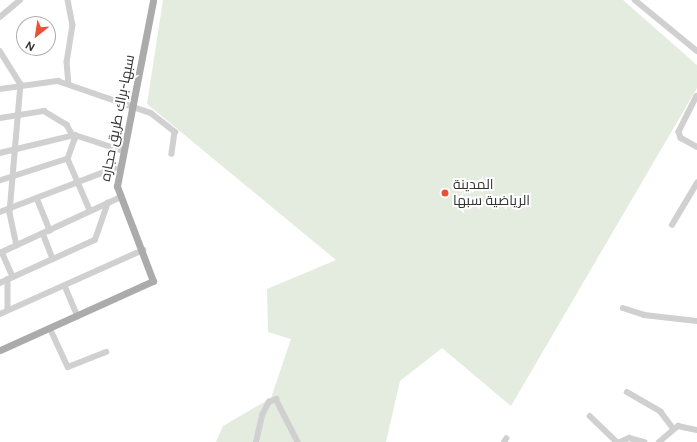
<!DOCTYPE html>
<meta charset="utf-8">
<style>
body{margin:0}
#map{position:relative;width:697px;height:442px;overflow:hidden;background:#fff;font-family:Figtree,Cairo,sans-serif}
div>[style]{position:absolute}
.green>*{inset:0;background:#e3ecdf}
.minor>*{height:5.5px;margin:-2.75px;padding:0 2.75px;transform-origin:2.75px;border-radius:2.75px;background:#d0d0d0}
.major>*{height:7px;margin:-3.5px;padding:0 3.5px;transform-origin:3.5px;border-radius:3.5px;background:#ababab}
.dots>*{width:11px;height:11px;translate:-50% -50%;box-sizing:border-box;border:2px solid #fff;border-radius:50%}
span{translate:-50% -50%;white-space:nowrap;text-align:center;line-height:1.15;-webkit-text-stroke:4px #fff;paint-order:stroke}
.street-label{font-size:14px;color:#333}
.poi-label{font-size:14px;color:#333}
.left{translate:0 -50%;text-align:left}
.north{position:absolute;left:16px;top:16px;width:40px;height:40px;box-sizing:border-box;background:#fff;border:1px solid #adadad;border-radius:50%;rotate:210deg;font-size:11px;font-weight:700;line-height:16px;text-align:center;color:#333}
.north::after{content:'';display:block;margin:auto;width:14px;height:18px;background:#ea5035;clip-path:polygon(50% 0,100% 100%,50% 72%,0 100%)}
</style>
<div id="map">
<div class="green">
<i style="clip-path:polygon(163px 0,623px 0,697px 65px,697px 88px,511px 406px,442px 348px,400px 381px,386px 442px,216px 442px,223px 426px,271px 398px,291px 339px,268px 332px,267px 289px,336px 260px,147px 104px)"></i>
</div>
<div class="minor">
<i style="left:68px;top:0;width:25px;rotate:79deg"></i>
<i style="left:73px;top:25px;width:37px;rotate:99deg"></i>
<i style="left:67px;top:62px;width:22px;rotate:85deg"></i>
<i style="left:635px;top:0;width:80px;rotate:39.4deg"></i>
<i style="left:0;top:17px;width:26px;rotate:-40deg"></i>
<i style="left:0;top:51px;width:39px;rotate:58deg"></i>
<i style="left:21px;top:84px;width:129px;rotate:94.9deg"></i>
<i style="left:10px;top:213px;width:33px;rotate:78deg"></i>
<i style="left:0;top:89px;width:59px;rotate:-7.9deg"></i>
<i style="left:58px;top:81px;width:98px;rotate:19deg"></i>
<i style="left:151px;top:113px;width:31px;rotate:38deg"></i>
<i style="left:175px;top:132px;width:22px;rotate:98deg"></i>
<i style="left:697px;top:96px;width:40px;rotate:116.6deg"></i>
<i style="left:679px;top:132px;width:6px;rotate:72deg"></i>
<i style="left:681px;top:138px;width:18px;rotate:29deg"></i>
<i style="left:0;top:118px;width:45px;rotate:-9deg"></i>
<i style="left:44px;top:111px;width:27px;rotate:31deg"></i>
<i style="left:67px;top:125px;width:16px;rotate:60deg"></i>
<i style="left:75px;top:139px;width:21px;rotate:109deg"></i>
<i style="left:68px;top:159px;width:71px;rotate:162.1deg"></i>
<i style="left:0;top:153px;width:77px;rotate:-13.5deg"></i>
<i style="left:75px;top:135px;width:52px;rotate:18.1deg"></i>
<i style="left:68px;top:159px;width:56px;rotate:66.7deg"></i>
<i style="left:37px;top:198px;width:35px;rotate:68deg"></i>
<i style="left:0;top:212px;width:129px;rotate:-21deg"></i>
<i style="left:672px;top:225px;width:49px;rotate:-59.2deg"></i>
<i style="left:43px;top:233px;width:28px;rotate:69deg"></i>
<i style="left:2px;top:252px;width:27px;rotate:66deg"></i>
<i style="left:0;top:253px;width:131px;rotate:-24.8deg"></i>
<i style="left:8px;top:279px;width:31px;rotate:90deg"></i>
<i style="left:0;top:283px;width:104px;rotate:-24.4deg"></i>
<i style="left:95px;top:240px;width:39px;rotate:-71deg"></i>
<i style="left:65px;top:286px;width:33px;rotate:67deg"></i>
<i style="left:623px;top:308px;width:22px;rotate:18deg"></i>
<i style="left:644px;top:315px;width:53px;rotate:6.5deg"></i>
<i style="left:0;top:314px;width:157px;rotate:-24.1deg"></i>
<i style="left:50px;top:328px;width:43px;rotate:65.2deg"></i>
<i style="left:68px;top:367px;width:41px;rotate:-21.5deg"></i>
<i style="left:627px;top:392px;width:39px;rotate:30deg"></i>
<i style="left:661px;top:412px;width:20px;rotate:53deg"></i>
<i style="left:590px;top:416px;width:37px;rotate:44deg"></i>
<i style="left:256px;top:442px;width:28px;rotate:-77deg"></i>
<i style="left:262px;top:415px;width:15px;rotate:-62deg"></i>
<i style="left:269px;top:402px;width:8px;rotate:-23deg"></i>
<i style="left:276px;top:399px;width:48px;rotate:62.9deg"></i>
<i style="left:504px;top:442px;width:4px;rotate:-56deg"></i>
<i style="left:620px;top:442px;width:10px;rotate:-24deg"></i>
<i style="left:629px;top:438px;width:16px;rotate:15deg"></i>
<i style="left:659px;top:442px;width:25px;rotate:-40deg"></i>
<i style="left:678px;top:426px;width:19px;rotate:12deg"></i>
</div>
<div class="major">
<i style="left:0;top:350px;width:168px;rotate:-24.3deg"></i>
<i style="left:153px;top:281px;width:102px;rotate:-110.8deg"></i>
<i style="left:117px;top:186px;width:189px;rotate:-79deg"></i>
</div>
<div class="dots">
<i style="left:445px;top:193px;background:#ea5035"></i>
</div>
<div class="street-label">
<span style="left:118px;top:118px;rotate:-79deg">سبها-براك طريق حجاره</span>
</div>
<div class="poi-label">
<span class="left" style="left:453px;top:193px">المدينة<br>الرياضية سبها</span>
</div>
<div class="north">N</div>
</div>
